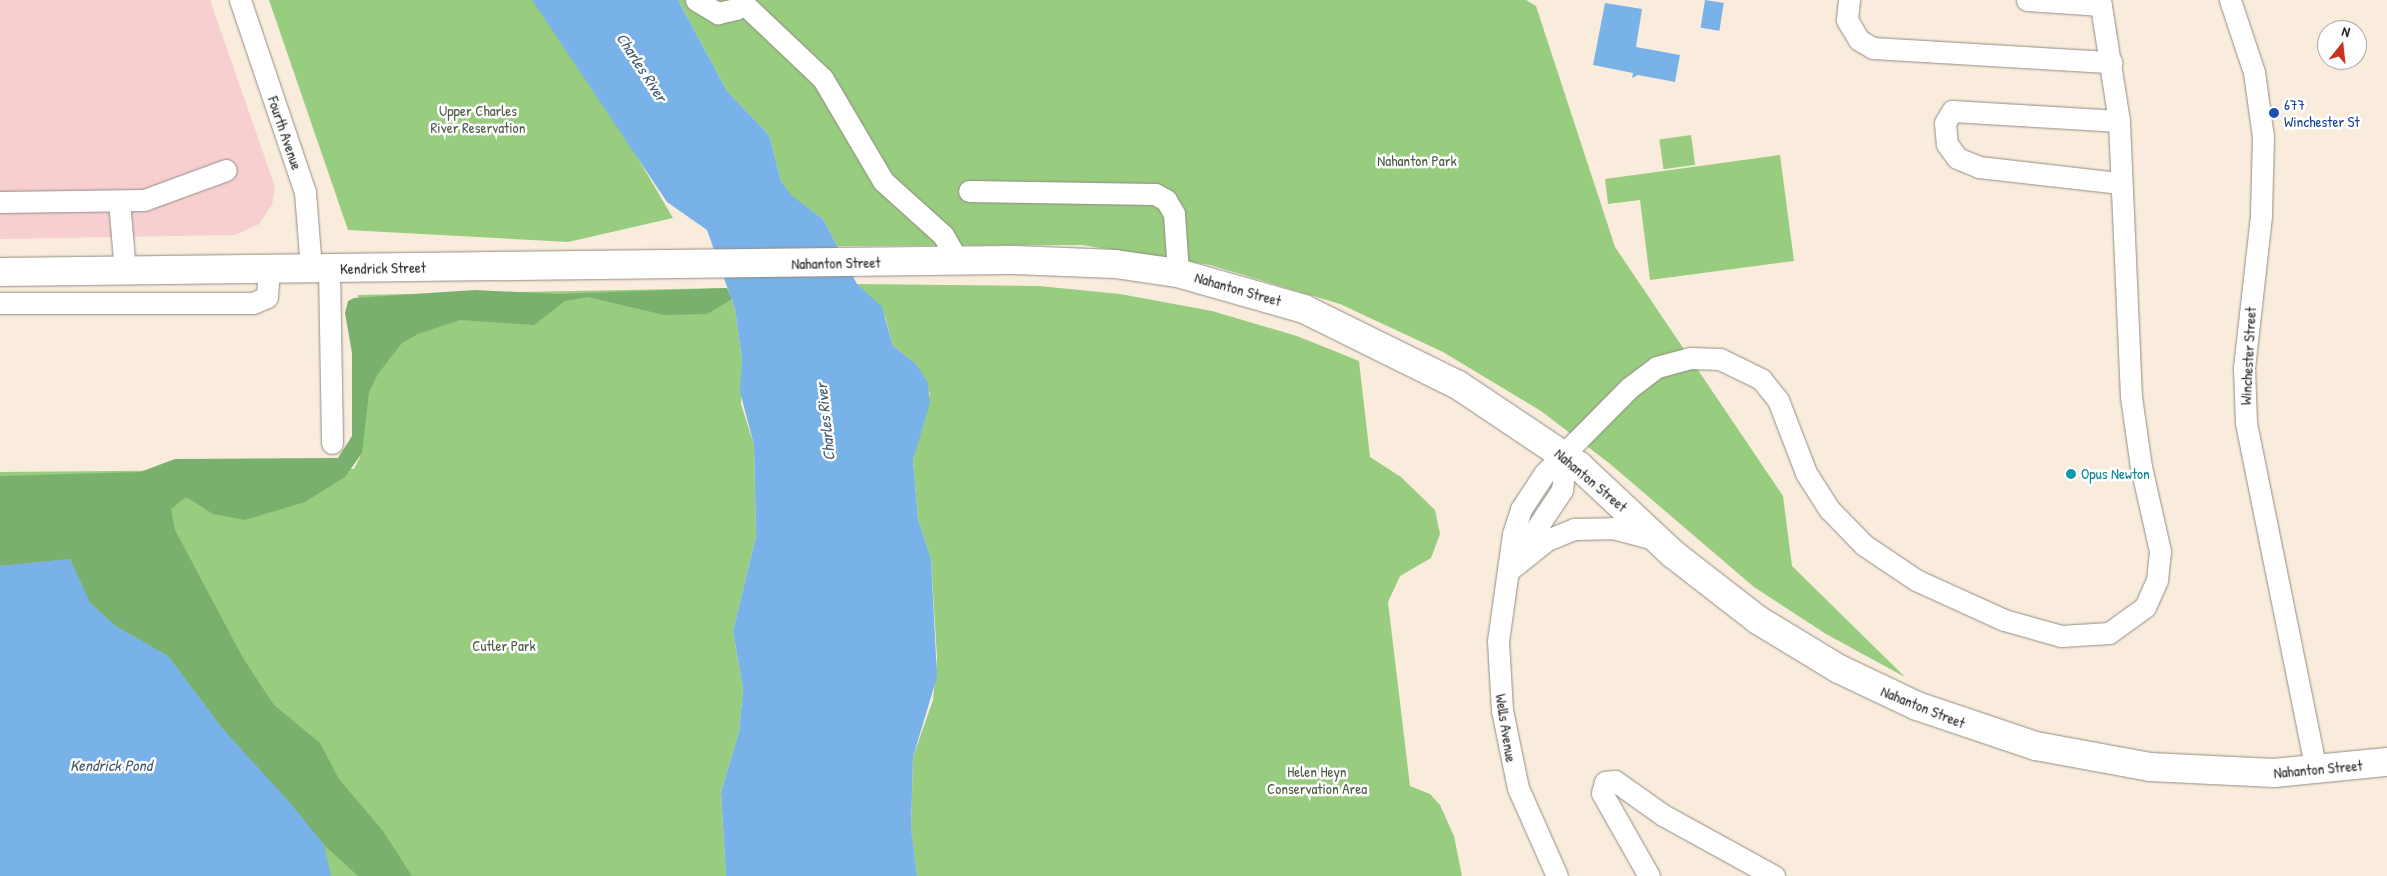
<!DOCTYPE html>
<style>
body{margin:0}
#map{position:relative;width:2387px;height:876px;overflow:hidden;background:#f9ecdc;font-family:"Patrick Hand",sans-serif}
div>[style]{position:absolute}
.built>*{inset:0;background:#f7cfd0}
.green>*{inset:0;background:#98cd7f;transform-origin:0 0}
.forest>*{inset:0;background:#7ab06e}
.water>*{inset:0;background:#78b2e9;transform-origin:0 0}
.roads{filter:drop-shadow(0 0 1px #928c84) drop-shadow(0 0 1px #928c84)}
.minor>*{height:21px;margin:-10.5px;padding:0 10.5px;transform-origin:10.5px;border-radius:10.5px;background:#fff}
.major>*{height:28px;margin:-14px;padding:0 14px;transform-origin:14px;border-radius:14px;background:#fff}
.dots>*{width:14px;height:14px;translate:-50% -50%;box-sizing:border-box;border:2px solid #fff;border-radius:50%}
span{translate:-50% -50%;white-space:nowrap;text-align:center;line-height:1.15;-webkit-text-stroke:5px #fff;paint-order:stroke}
.transit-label{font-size:15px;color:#164399}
.left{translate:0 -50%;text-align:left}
.park-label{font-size:15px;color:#4c5c44}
.street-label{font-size:15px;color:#2b2b2b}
.culture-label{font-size:15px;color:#0d838f}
.water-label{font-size:16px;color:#465a6e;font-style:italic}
.north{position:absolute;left:2317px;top:20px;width:50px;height:50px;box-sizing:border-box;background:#fff;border:1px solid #aaa;border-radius:50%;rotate:16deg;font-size:14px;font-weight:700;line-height:20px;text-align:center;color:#2b2b2b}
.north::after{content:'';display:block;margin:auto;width:18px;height:22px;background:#c8321e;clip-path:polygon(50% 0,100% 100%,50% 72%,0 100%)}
</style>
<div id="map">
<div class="built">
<i style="clip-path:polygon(0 0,210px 0,275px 187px,272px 205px,259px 224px,235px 235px,0 239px)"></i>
</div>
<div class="green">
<i style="clip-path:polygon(269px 0,545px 0,673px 218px,568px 242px,348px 230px)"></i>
<i style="clip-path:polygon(678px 0,1526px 0,1536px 6px,1615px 247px,1783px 496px,1792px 566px,1905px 677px,1826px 634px,1754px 587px,1609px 463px,1541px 411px,1443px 352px,1340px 304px,1210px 265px,1082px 245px,837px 246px,823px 219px,790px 195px,781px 181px,769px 135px,727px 91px)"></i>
<i style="left:1691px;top:135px;width:30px;height:32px;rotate:82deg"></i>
<i style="clip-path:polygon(1780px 155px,1794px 261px,1650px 280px,1640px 200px,1608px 204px,1605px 179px)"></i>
<i style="clip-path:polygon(857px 284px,1039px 286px,1120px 294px,1212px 311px,1297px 336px,1359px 361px,1370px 457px,1401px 477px,1435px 510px,1440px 534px,1431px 558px,1400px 576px,1388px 602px,1410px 786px,1430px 794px,1440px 805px,1454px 836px,1462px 876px,917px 876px,911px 827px,913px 757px,933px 700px,937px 658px,931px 559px,918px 519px,913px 460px,930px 393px,916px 364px,893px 346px,885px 316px)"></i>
<i style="clip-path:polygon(727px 288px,735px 309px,742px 360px,741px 404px,754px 445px,756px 536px,733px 631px,743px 689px,739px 732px,721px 792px,726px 876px,0 876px,0 472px,354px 469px,360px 457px,358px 295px)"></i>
</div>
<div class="forest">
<i style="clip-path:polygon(727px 288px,732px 299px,707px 314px,664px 315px,588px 297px,565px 301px,534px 325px,460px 320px,418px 334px,402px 343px,378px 374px,369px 392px,362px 453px,345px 477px,305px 502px,245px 520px,213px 514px,186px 497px,171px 509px,175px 530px,243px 658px,274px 705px,320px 743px,339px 779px,383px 831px,412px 876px,358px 876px,324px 845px,222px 728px,168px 656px,117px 627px,90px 603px,70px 559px,0 566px,0 476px,140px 472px,175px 459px,338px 458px,352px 436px,352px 353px,345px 313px,348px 301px,354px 298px,475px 290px,557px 294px)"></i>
</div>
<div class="water">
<i style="clip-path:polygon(532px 0,678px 0,727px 91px,769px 135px,781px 181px,791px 195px,823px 219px,857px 284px,882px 307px,893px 346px,916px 364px,928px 383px,930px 403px,913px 460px,918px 519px,931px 559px,937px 677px,913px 757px,911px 827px,917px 876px,726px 876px,721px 792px,739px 732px,743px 689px,733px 631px,756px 536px,754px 445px,740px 392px,742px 360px,735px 309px,707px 230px,667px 202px)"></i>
<i style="left:1705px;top:0;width:19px;height:28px;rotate:9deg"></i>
<i style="clip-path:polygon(1605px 3px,1642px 9px,1636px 47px,1680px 55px,1675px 82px,1638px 75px,1632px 78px,1633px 73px,1593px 65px)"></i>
<i style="clip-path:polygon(70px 559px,90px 603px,117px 627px,168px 656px,222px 728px,291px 804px,324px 845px,331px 876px,0 876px,0 566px)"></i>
</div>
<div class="roads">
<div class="minor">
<i style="left:240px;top:0;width:203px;rotate:71.3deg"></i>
<i style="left:305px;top:192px;width:77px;rotate:85.5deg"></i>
<i style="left:696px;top:0;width:26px;rotate:31deg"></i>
<i style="left:718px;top:13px;width:18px;rotate:-13deg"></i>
<i style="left:736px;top:9px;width:12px;rotate:-48deg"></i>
<i style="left:1849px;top:0;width:20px;rotate:96deg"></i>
<i style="left:1847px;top:20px;width:23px;rotate:59deg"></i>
<i style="left:1859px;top:40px;width:16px;rotate:30deg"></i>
<i style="left:1873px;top:48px;width:239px;rotate:3.4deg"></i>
<i style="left:2027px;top:0;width:74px;rotate:3.9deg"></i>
<i style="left:2230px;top:0;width:76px;rotate:71.6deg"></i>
<i style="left:2254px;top:72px;width:66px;rotate:82.1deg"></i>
<i style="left:2263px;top:137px;width:79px;rotate:91.5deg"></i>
<i style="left:2261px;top:216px;width:153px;rotate:96.4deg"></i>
<i style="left:2244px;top:368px;width:55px;rotate:87.9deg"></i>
<i style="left:2246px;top:423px;width:355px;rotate:78.6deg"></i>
<i style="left:743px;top:3px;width:110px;rotate:43.5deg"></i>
<i style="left:823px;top:79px;width:118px;rotate:59.5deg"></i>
<i style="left:883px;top:181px;width:81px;rotate:42deg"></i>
<i style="left:943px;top:235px;width:30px;rotate:60deg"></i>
<i style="left:2119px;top:121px;width:167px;rotate:-176.6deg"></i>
<i style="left:1952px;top:111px;width:14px;rotate:120deg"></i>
<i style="left:1945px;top:123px;width:21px;rotate:85deg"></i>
<i style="left:1947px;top:144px;width:17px;rotate:54deg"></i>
<i style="left:1957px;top:158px;width:24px;rotate:22deg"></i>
<i style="left:1979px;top:167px;width:142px;rotate:6.5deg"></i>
<i style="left:969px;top:191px;width:186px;rotate:0.9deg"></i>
<i style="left:1155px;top:194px;width:13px;rotate:29deg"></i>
<i style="left:1166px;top:200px;width:16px;rotate:60deg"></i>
<i style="left:1174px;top:214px;width:59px;rotate:86.1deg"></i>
<i style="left:119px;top:201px;width:70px;rotate:85.1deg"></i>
<i style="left:0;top:202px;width:144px;rotate:-0.8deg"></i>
<i style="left:144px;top:200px;width:87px;rotate:-20.1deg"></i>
<i style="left:329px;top:269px;width:174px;rotate:89deg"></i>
<i style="left:0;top:303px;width:253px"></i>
<i style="left:253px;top:303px;width:15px;rotate:-23deg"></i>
<i style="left:267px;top:297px;width:27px;rotate:-86deg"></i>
<i style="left:1520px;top:553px;width:76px;rotate:-56.3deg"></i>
<i style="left:1562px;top:490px;width:33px;rotate:-83deg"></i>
<i style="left:1508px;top:571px;width:50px;rotate:-38.5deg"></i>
<i style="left:1547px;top:540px;width:29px;rotate:-22deg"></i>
<i style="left:1574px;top:529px;width:39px;rotate:-1deg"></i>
<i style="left:1613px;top:528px;width:42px;rotate:15deg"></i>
<i style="left:1557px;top:876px;width:96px;rotate:-113.9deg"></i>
<i style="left:1518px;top:788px;width:80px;rotate:-101.6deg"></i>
<i style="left:1502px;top:710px;width:69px;rotate:-93.3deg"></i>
<i style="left:1498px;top:641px;width:108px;rotate:-82deg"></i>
<i style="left:1513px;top:534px;width:26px;rotate:-72deg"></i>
<i style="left:1521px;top:509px;width:42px;rotate:-56.7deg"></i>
<i style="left:1544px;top:474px;width:121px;rotate:-45.3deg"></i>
<i style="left:1629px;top:388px;width:35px;rotate:-37deg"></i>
<i style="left:1657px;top:367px;width:34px;rotate:-15deg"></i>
<i style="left:1690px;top:358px;width:30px;rotate:2deg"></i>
<i style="left:1720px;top:359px;width:46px;rotate:26deg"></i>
<i style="left:1761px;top:379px;width:27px;rotate:51deg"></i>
<i style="left:1778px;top:400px;width:78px;rotate:69deg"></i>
<i style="left:1806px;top:473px;width:43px;rotate:57.4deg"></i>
<i style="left:1829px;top:509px;width:50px;rotate:45.8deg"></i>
<i style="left:1864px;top:545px;width:63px;rotate:33.9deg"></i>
<i style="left:1916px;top:580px;width:97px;rotate:24.4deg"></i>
<i style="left:2004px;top:620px;width:59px;rotate:15.7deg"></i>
<i style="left:2061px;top:636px;width:48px;rotate:-3.6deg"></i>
<i style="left:2109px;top:633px;width:44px;rotate:-35.8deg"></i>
<i style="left:2145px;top:607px;width:30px;rotate:-66deg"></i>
<i style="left:2157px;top:580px;width:29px;rotate:-84deg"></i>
<i style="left:2160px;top:551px;width:86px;rotate:-102.7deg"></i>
<i style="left:2141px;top:467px;width:71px;rotate:-98.1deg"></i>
<i style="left:2131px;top:397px;width:276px;rotate:-92.5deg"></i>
<i style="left:2119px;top:121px;width:122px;rotate:-98.9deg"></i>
<i style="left:1649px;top:876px;width:95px;rotate:-119.5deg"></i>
<i style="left:1602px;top:793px;width:11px;rotate:-75deg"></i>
<i style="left:1605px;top:782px;width:10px;rotate:-6deg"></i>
<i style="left:1615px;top:781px;width:59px;rotate:35.3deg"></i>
<i style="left:1663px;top:815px;width:127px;rotate:28.8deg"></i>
</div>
<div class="major">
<i style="left:0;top:272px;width:1015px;rotate:-0.68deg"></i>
<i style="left:1015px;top:260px;width:100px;rotate:2.3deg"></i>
<i style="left:1115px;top:264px;width:64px;rotate:8.1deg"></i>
<i style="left:1178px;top:273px;width:131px;rotate:15.9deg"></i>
<i style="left:1304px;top:309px;width:172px;rotate:26.3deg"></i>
<i style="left:1458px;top:385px;width:146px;rotate:33.8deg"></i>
<i style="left:1579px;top:466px;width:129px;rotate:43.1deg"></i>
<i style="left:1673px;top:554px;width:108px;rotate:37.8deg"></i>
<i style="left:1758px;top:620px;width:95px;rotate:31.2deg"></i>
<i style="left:1839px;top:669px;width:86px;rotate:25.4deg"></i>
<i style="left:1917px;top:706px;width:126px;rotate:18.6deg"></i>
<i style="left:2036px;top:746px;width:116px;rotate:10.4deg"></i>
<i style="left:2150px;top:767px;width:124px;rotate:2.8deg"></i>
<i style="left:2274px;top:773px;width:114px;rotate:-5.6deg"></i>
</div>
</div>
<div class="dots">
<i style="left:2274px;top:113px;background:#1a4fb4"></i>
<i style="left:2071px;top:474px;background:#0f9aa8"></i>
</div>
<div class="transit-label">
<span class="left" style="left:2284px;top:113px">677<br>Winchester St</span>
</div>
<div class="park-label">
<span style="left:478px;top:119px">Upper Charles<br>River Reservation</span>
<span style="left:1417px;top:161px">Nahanton Park</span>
<span style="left:504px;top:646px">Cutler Park</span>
<span style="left:1317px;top:780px">Helen Heyn<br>Conservation Area</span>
</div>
<div class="street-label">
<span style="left:285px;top:133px;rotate:71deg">Fourth Avenue</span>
<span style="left:836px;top:263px;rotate:-1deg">Nahanton Street</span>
<span style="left:383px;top:268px;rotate:-1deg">Kendrick Street</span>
<span style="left:1238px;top:289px;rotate:16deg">Nahanton Street</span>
<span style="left:2248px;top:356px;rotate:-87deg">Winchester Street</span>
<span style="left:1591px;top:480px;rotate:40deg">Nahanton Street</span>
<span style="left:1923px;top:707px;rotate:22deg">Nahanton Street</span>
<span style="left:1506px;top:728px;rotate:81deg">Wells Avenue</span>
<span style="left:2318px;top:769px;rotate:-5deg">Nahanton Street</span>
</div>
<div class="culture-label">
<span class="left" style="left:2081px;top:474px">Opus Newton</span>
</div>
<div class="water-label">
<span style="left:642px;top:67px;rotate:57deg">Charles River</span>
<span style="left:825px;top:422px;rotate:-96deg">Charles River</span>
<span style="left:111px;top:765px">Kendrick Pond</span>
</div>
<div class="north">N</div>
</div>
